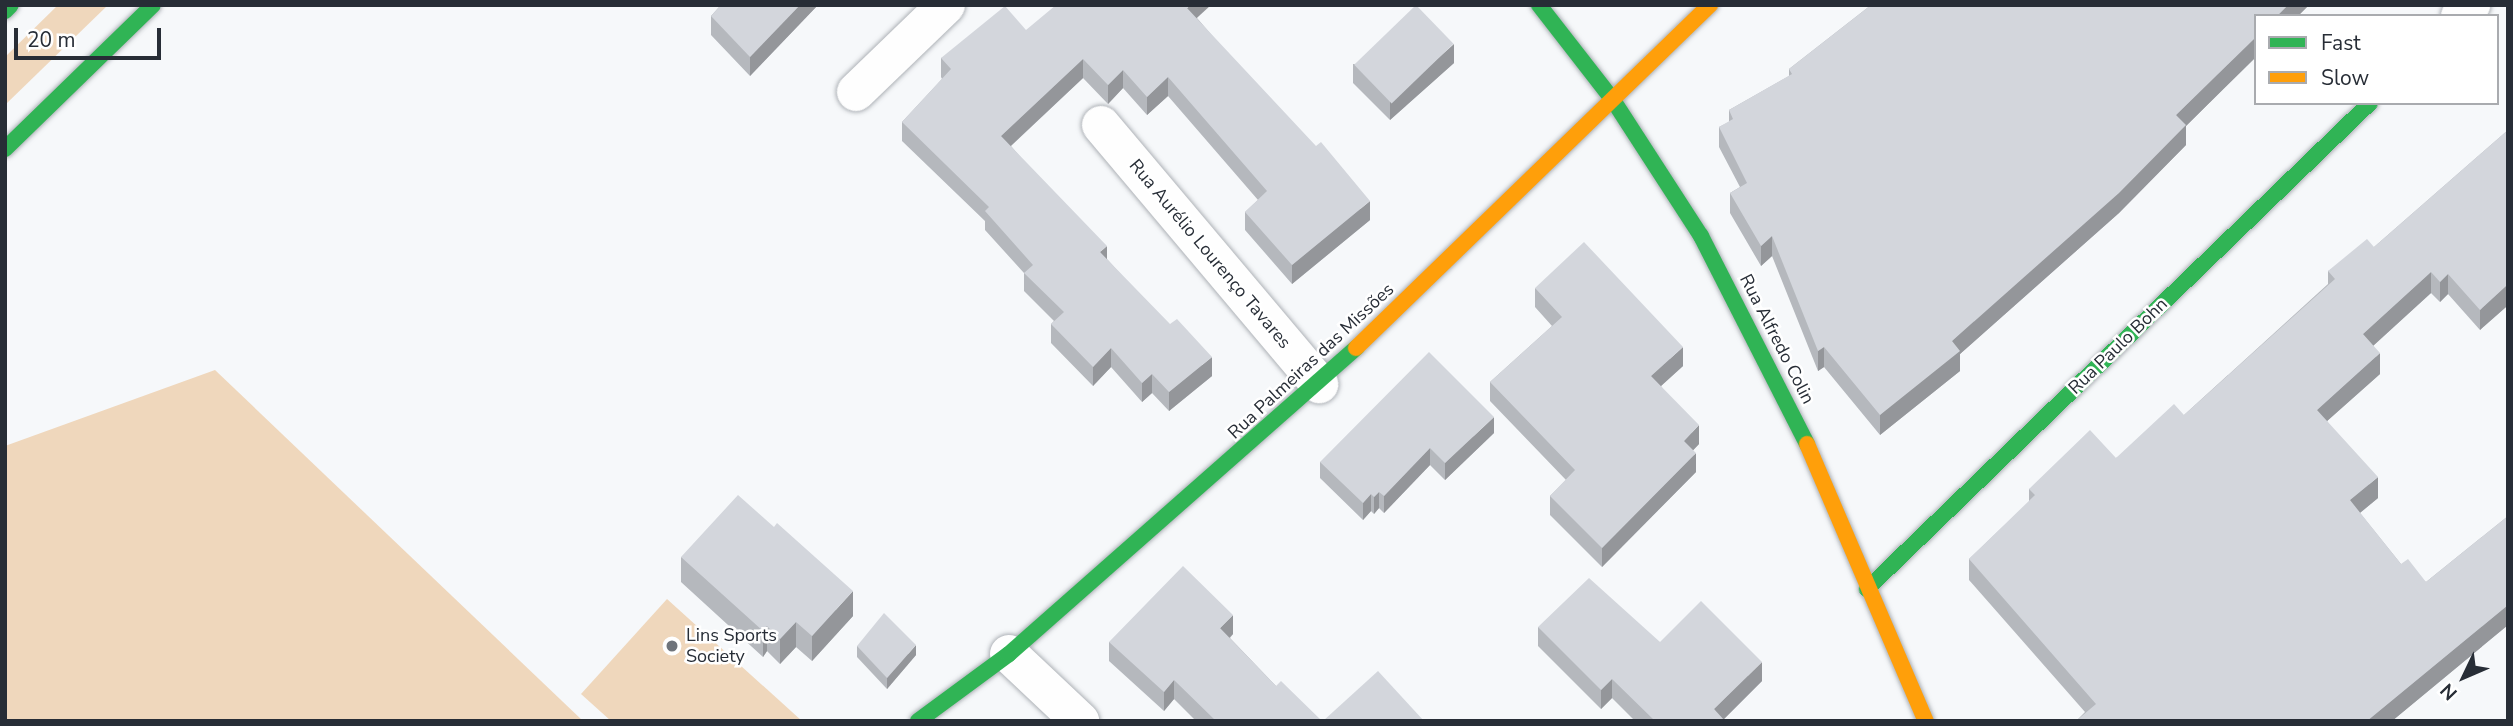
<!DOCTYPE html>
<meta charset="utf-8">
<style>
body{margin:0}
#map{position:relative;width:2513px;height:726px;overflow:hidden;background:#f6f8fa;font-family:"Nunito Sans",sans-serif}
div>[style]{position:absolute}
.green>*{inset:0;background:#efd7bc}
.roads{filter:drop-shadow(0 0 2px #aeb2b7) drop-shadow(0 0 2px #aeb2b7)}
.street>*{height:38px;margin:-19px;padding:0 19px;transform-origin:19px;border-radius:19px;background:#fefefe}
.fast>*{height:16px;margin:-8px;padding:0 8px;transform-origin:8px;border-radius:8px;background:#30b455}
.slow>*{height:16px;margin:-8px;padding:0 8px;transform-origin:8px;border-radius:8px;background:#ff9f0a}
.wall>*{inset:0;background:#b5b8bd}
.shaded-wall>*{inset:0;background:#94969a}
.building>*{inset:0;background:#d3d6dc;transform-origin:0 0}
.dots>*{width:19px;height:19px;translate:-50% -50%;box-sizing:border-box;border:4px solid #fff;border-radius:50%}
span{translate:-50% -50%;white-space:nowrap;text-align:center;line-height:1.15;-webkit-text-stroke:5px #fff;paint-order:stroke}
.street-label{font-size:18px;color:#272d36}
.poi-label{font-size:18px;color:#272d36}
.left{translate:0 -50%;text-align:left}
.frame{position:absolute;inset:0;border:7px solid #272d36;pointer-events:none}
.legend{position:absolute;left:2254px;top:14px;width:245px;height:91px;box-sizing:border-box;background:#fff;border:2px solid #a9abaf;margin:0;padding:9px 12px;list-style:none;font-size:21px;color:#272d36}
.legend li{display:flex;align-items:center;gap:14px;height:35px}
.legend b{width:35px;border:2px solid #a9abaf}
.north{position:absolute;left:2429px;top:642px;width:70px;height:70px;-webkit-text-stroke:5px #fff;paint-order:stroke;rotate:226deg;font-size:19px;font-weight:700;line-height:28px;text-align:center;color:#272d36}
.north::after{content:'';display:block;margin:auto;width:24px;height:32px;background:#272d36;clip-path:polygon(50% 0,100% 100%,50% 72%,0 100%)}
.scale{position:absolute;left:14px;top:28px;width:147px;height:32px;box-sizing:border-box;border:4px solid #272d36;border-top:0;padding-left:9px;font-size:21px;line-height:24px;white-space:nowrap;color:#272d36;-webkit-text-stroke:5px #fff;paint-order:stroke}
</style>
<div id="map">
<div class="green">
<i style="clip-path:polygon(58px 5px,108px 5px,5px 105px,5px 57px)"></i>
<i style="clip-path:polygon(215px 370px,583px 721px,5px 721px,5px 446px)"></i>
<i style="clip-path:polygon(667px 599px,802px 721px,611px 721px,581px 694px)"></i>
</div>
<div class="roads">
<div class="street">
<i style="left:2460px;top:16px;width:16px;rotate:-45deg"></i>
<i style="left:856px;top:92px;width:125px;rotate:-44deg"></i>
<i style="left:1101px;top:125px;width:339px;rotate:49.9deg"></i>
<i style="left:1009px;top:654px;width:98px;rotate:43.3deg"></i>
</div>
<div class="fast">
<i style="left:1539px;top:5px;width:120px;rotate:52.1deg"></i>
<i style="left:1613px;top:100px;width:162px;rotate:57.1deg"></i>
<i style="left:1701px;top:236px;width:233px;rotate:63deg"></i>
<i style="left:5px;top:11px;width:8px;rotate:-45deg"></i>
<i style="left:5px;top:149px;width:206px;rotate:-44.2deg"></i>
<i style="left:1867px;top:589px;width:699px;rotate:-44.02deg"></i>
<i style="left:918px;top:721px;width:113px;rotate:-36.4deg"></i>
<i style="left:1009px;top:654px;width:463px;rotate:-41.4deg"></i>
</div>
<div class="slow">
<i style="left:1356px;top:348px;width:493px;rotate:-44.1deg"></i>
<i style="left:1807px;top:444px;width:301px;rotate:66.8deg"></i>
</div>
</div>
<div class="wall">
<i style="clip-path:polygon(717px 5px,818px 5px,750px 76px,711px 35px,711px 16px,719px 7px)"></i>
<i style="clip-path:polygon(1871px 5px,2309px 5px,2298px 16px,2256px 16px,2256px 57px,2186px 126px,2186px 145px,2119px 213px,1960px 354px,1960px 371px,1880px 435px,1824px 367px,1818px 371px,1772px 256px,1761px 266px,1730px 213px,1730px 193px,1740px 187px,1719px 147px,1719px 127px,1729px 122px,1729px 110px,1789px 76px,1789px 69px)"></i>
<i style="clip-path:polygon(1197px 18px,1370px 220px,1292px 284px,1245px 230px,1245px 212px,1258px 200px,1168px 96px,1147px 115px,1123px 88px,1108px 104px,1083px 78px,1011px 146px,1107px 259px,1212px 376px,1169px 411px,1152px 393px,1142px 402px,1111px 367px,1093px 386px,1051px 343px,1051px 324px,1054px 321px,1024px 291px,1024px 273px,985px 230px,985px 221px,902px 141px,902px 122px,942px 79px,941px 77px,941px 58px,1026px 30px)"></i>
<i style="clip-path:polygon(1454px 63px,1390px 120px,1353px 83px,1353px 64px)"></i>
<i style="clip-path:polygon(2508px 130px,2508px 308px,2506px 307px,2480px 330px,2448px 294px,2440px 302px,2431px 293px,2373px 346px,2380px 374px,2327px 421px,2378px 498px,2360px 513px,2401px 564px,2426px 582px,2508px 516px,2508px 625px,2392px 721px,2076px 721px,2085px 712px,1969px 580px,1969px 559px,2029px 502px,2029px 489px,2116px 458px,2184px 415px,2328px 284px,2328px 271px,2374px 247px)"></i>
<i style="clip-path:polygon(1535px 288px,1683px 366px,1661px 386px,1699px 444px,1693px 450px,1696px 472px,1602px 567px,1550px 515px,1550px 496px,1566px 480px,1490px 401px,1490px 382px,1552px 326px,1535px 307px)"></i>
<i style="clip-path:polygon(1494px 433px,1445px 480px,1430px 465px,1384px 513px,1379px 508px,1374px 514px,1371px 511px,1363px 520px,1320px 478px,1320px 462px)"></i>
<i style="clip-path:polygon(681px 557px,853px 616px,812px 661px,796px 647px,780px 664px,767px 651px,763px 657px,681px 582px)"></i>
<i style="clip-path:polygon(1538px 627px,1660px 642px,1762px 681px,1724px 719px,1725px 721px,1635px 721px,1612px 698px,1601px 709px,1538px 646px)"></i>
<i style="clip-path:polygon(1233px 634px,1230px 638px,1276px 686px,1322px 721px,1196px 721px,1174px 699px,1164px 711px,1109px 661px,1109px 642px)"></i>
<i style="clip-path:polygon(857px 646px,916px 655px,887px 689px,857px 657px)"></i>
</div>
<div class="shaded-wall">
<i style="clip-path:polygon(800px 5px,818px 5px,750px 76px,750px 57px)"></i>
<i style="clip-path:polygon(1191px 5px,1211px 5px,1187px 27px,1187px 8px)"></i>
<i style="clip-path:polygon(2288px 5px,2309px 5px,2298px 16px,2277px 16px)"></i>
<i style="clip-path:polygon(2256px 37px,2256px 57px,2186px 126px,2186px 145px,2119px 213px,1960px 354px,1960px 371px,1880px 435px,1880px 415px,1952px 341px,2176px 115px)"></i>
<i style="clip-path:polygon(1454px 44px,1454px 63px,1390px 120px,1390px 101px)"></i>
<i style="clip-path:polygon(1083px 59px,1083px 78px,1001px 155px,1001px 136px)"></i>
<i style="clip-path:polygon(1123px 70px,1123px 88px,1108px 104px,1108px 85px)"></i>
<i style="clip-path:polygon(1168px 77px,1168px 96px,1147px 115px,1147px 97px)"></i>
<i style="clip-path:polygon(1370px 201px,1370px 220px,1292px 284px,1292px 265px)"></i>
<i style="clip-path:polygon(1772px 236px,1772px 256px,1761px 266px,1761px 246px)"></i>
<i style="clip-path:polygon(1107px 246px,1107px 265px,1100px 252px)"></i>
<i style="clip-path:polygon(2431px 272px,2431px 293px,2363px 355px,2363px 334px)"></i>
<i style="clip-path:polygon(2448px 274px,2448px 294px,2440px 302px,2440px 282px)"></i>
<i style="clip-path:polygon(2506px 286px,2506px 307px,2480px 330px,2480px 310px)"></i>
<i style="clip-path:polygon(1683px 347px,1683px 366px,1651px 395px,1651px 376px)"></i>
<i style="clip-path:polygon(1824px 347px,1824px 367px,1818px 371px,1818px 351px)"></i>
<i style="clip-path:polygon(1111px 348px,1111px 367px,1093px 386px,1093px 367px)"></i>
<i style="clip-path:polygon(2380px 353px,2380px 374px,2317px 430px,2317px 410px)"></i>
<i style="clip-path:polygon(1212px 357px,1212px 376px,1169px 411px,1169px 392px)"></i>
<i style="clip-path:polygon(1152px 374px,1152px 393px,1142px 402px,1142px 383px)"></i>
<i style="clip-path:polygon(1494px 417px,1494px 433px,1445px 480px,1445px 463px)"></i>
<i style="clip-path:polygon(1699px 425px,1699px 444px,1684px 460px,1684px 441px)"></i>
<i style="clip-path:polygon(1430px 448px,1430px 465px,1384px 513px,1384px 496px)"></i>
<i style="clip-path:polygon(1696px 453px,1696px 472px,1602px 567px,1602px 548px)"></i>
<i style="clip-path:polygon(2378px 477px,2378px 498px,2350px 521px,2350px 500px)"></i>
<i style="clip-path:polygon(1379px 492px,1379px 508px,1374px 514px,1374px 497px)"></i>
<i style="clip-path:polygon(1371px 494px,1371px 511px,1363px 520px,1363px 503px)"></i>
<i style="clip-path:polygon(853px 591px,853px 616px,812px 661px,812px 636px)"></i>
<i style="clip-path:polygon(2508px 605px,2508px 625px,2392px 721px,2367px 721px)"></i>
<i style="clip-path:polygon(1233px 615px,1233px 634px,1220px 647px,1220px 628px)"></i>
<i style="clip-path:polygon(796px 622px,796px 647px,780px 664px,780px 639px)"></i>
<i style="clip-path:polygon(767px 626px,767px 651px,763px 657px,763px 631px)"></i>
<i style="clip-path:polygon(916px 645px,916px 655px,887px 689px,887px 678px)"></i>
<i style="clip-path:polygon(1762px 662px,1762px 681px,1722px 721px,1714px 709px)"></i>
<i style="clip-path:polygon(1612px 679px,1612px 698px,1601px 709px,1601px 690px)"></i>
<i style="clip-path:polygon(1174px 680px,1174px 699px,1164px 711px,1164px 692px)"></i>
</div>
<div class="building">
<i style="clip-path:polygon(721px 5px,800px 5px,750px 57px,711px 16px)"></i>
<i style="clip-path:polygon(1056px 5px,1191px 5px,1187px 8px,1316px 146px,1321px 142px,1370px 201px,1292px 265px,1245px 212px,1267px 191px,1168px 77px,1147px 97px,1123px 70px,1108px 85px,1083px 59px,1001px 136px,1107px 246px,1100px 252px,1170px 324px,1177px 319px,1212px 357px,1169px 392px,1152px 374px,1142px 383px,1111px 348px,1093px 367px,1051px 324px,1064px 312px,1024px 273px,1033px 265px,985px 211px,989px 207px,902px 122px,951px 69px,941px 58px,1005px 6px,1026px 30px)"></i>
<i style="left:1416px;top:5px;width:54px;height:86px;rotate:46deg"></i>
<i style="clip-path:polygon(1871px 5px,2288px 5px,2277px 16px,2256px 16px,2256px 37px,2176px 115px,2186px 125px,2119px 193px,1952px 341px,1960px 351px,1880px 415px,1824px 347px,1818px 351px,1772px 236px,1761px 246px,1730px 193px,1747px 183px,1719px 127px,1733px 119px,1729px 110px,1792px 74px,1789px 69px)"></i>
<i style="clip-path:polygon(2508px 130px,2508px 287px,2506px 286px,2480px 310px,2448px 274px,2440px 282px,2431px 272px,2363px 334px,2380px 353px,2317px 410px,2378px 477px,2350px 500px,2401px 564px,2408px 559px,2426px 582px,2508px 516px,2508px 605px,2367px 721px,2076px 721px,2096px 704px,1969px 559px,2035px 495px,2029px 489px,2090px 430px,2116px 458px,2174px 404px,2184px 415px,2335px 279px,2328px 271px,2367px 239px,2374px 247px)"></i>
<i style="clip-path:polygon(1584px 242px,1683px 347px,1651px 376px,1699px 425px,1684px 441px,1696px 453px,1602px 548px,1550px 496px,1575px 470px,1490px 382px,1562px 317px,1535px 288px)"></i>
<i style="clip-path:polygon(1429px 352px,1494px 417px,1445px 463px,1430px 448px,1384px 496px,1379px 492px,1374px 497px,1371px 494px,1363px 503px,1320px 462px)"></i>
<i style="clip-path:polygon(738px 495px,774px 527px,777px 523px,853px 591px,812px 636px,796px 622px,780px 639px,767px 626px,763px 631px,681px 557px)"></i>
<i style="clip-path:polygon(1183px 566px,1233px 615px,1220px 628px,1276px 686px,1281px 681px,1322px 721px,1216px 721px,1174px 680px,1164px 692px,1109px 642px)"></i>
<i style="clip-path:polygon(1589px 578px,1660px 642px,1701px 601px,1762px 662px,1714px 709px,1725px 721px,1655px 721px,1612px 679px,1601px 690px,1538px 627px)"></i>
<i style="clip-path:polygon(884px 613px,916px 645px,887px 678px,857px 646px)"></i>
<i style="clip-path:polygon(1378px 671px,1424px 721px,1323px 721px)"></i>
</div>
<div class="dots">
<i style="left:672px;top:646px;background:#6f747b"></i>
</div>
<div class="street-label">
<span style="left:1210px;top:254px;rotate:50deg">Rua Aurélio Lourenço Tavares</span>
<span style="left:1777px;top:339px;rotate:63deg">Rua Alfredo Colin</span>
<span style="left:2118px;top:346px;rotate:-44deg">Rua Paulo Bohn</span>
<span style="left:1311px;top:361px;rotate:-43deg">Rua Palmeiras das Missões</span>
</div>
<div class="poi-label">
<span class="left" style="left:686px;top:646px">Lins Sports<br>Society</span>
</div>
<div class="frame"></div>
<ul class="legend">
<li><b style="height:9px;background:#30b455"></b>Fast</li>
<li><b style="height:9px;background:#ff9f0a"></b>Slow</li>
</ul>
<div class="north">N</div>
<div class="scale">20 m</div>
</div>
